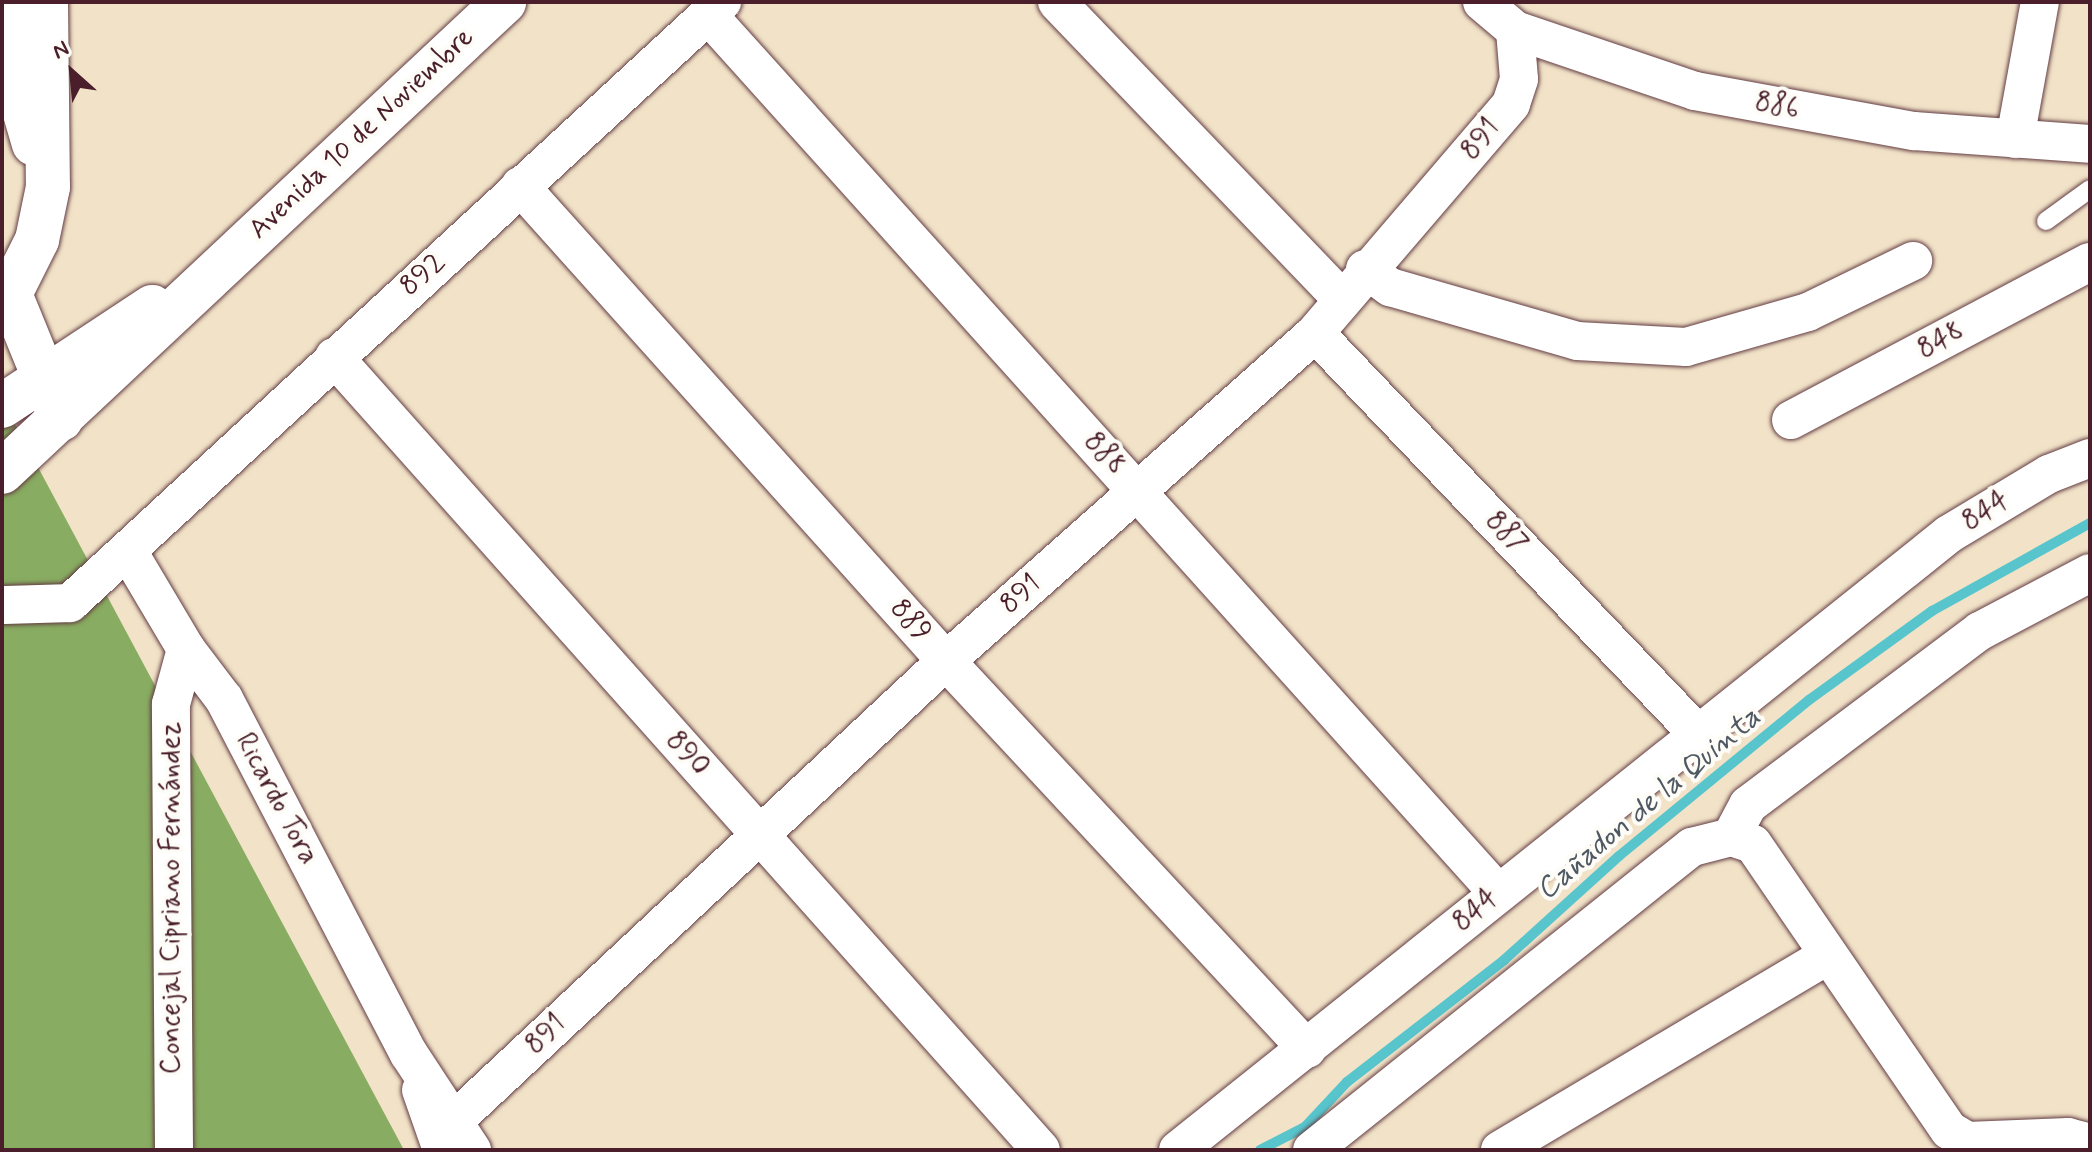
<!DOCTYPE html>
<meta charset="utf-8">
<style>
body{margin:0}
#map{position:relative;width:2092px;height:1152px;overflow:hidden;background:#f2e3c8;font-family:Mynerve,sans-serif}
div>[style]{position:absolute}
.forest>*{inset:0;background:#88ac61}
.stream>*{height:10px;margin:-5px;padding:0 5px;transform-origin:5px;border-radius:5px;background:#58c5cd}
.roads{filter:drop-shadow(0 0 2px #633c43) drop-shadow(0 0 2px #633c43)}
.lane>*{height:18px;margin:-9px;padding:0 9px;transform-origin:9px;border-radius:9px;background:#fff}
.street>*{height:38px;margin:-19px;padding:0 19px;transform-origin:19px;border-radius:19px;background:#fff}
.secondary>*{height:44px;margin:-22px;padding:0 22px;transform-origin:22px;border-radius:22px;background:#fff}
span{translate:-50% -50%;white-space:nowrap;text-align:center;line-height:1.15;-webkit-text-stroke:8px #fdfcf7;paint-order:stroke}
.street-label{font-size:28px;color:#4a1f2b}
.water-label{font-size:30px;color:#4f5964;font-style:italic}
.frame{position:absolute;inset:0;border:4px solid #4a1f2b;pointer-events:none}
.north{position:absolute;left:32px;top:32px;width:80px;height:80px;-webkit-text-stroke:6px #fdfcf7;paint-order:stroke;rotate:333deg;font-size:22px;font-weight:700;line-height:32px;text-align:center;color:#4a1f2b}
.north::after{content:'';display:block;margin:auto;width:28px;height:36px;background:#4a1f2b;clip-path:polygon(50% 0,100% 100%,50% 72%,0 100%)}
</style>
<div id="map">
<div class="forest">
<i style="clip-path:polygon(2px 400px,404px 1150px,2px 1150px)"></i>
</div>
<div class="stream">
<i style="left:1260px;top:1150px;width:51px;rotate:-27.1deg"></i>
<i style="left:1305px;top:1127px;width:62px;rotate:-47deg"></i>
<i style="left:1347px;top:1082px;width:199px;rotate:-37.8deg"></i>
<i style="left:1504px;top:960px;width:155px;rotate:-42.1deg"></i>
<i style="left:1619px;top:856px;width:246px;rotate:-39.4deg"></i>
<i style="left:1809px;top:700px;width:152px;rotate:-35.9deg"></i>
<i style="left:1932px;top:611px;width:181px;rotate:-29.1deg"></i>
</div>
<div class="roads">
<div class="lane">
<i style="left:2046px;top:221px;width:54px;rotate:-36deg"></i>
</div>
<div class="street">
<i style="left:1057px;top:2px;width:410px;rotate:46.2deg"></i>
<i style="left:1482px;top:2px;width:43px;rotate:40.3deg"></i>
<i style="left:1515px;top:30px;width:190px;rotate:18.7deg"></i>
<i style="left:1695px;top:91px;width:223px;rotate:10.4deg"></i>
<i style="left:1914px;top:131px;width:176px;rotate:4.2deg"></i>
<i style="left:709px;top:16px;width:1180px;rotate:48.02deg"></i>
<i style="left:2015px;top:139px;width:139px;rotate:-79.7deg"></i>
<i style="left:520px;top:186px;width:638px;rotate:48.11deg"></i>
<i style="left:946px;top:661px;width:530px;rotate:47.06deg"></i>
<i style="left:1365px;top:269px;width:31px;rotate:36deg"></i>
<i style="left:1390px;top:287px;width:195px;rotate:16.1deg"></i>
<i style="left:1577px;top:341px;width:109px;rotate:3.2deg"></i>
<i style="left:1686px;top:347px;width:127px;rotate:-16deg"></i>
<i style="left:1808px;top:312px;width:117px;rotate:-25.9deg"></i>
<i style="left:1315px;top:333px;width:552px;rotate:46.32deg"></i>
<i style="left:334px;top:357px;width:1062px;rotate:48.28deg"></i>
<i style="left:1791px;top:420px;width:338px;rotate:-27.9deg"></i>
<i style="left:129px;top:553px;width:112px;rotate:59.3deg"></i>
<i style="left:186px;top:649px;width:63px;rotate:52.8deg"></i>
<i style="left:224px;top:699px;width:400px;rotate:62.5deg"></i>
<i style="left:409px;top:1054px;width:115px;rotate:56.7deg"></i>
<i style="left:2px;top:605px;width:68px;rotate:-1.7deg"></i>
<i style="left:70px;top:603px;width:887px;rotate:-42.67deg"></i>
<i style="left:1731px;top:837px;width:36px;rotate:-62deg"></i>
<i style="left:1748px;top:805px;width:290px;rotate:-36.9deg"></i>
<i style="left:1980px;top:631px;width:124px;rotate:-27.8deg"></i>
<i style="left:421px;top:1090px;width:64px;rotate:70.7deg"></i>
<i style="left:456px;top:1119px;width:671px;rotate:-43.07deg"></i>
<i style="left:946px;top:661px;width:494px;rotate:-41.6deg"></i>
<i style="left:1315px;top:333px;width:301px;rotate:-49.4deg"></i>
<i style="left:1511px;top:104px;width:26px;rotate:-72deg"></i>
<i style="left:1519px;top:79px;width:49px;rotate:-94.7deg"></i>
<i style="left:174px;top:1150px;width:446px;rotate:-90.4deg"></i>
<i style="left:171px;top:704px;width:57px;rotate:-74.7deg"></i>
<i style="left:1178px;top:1150px;width:987px;rotate:-38.62deg"></i>
<i style="left:1949px;top:534px;width:117px;rotate:-31deg"></i>
<i style="left:2049px;top:474px;width:44px;rotate:-21.3deg"></i>
<i style="left:1312px;top:1150px;width:486px;rotate:-38.6deg"></i>
<i style="left:1692px;top:847px;width:40px;rotate:-14.4deg"></i>
<i style="left:1731px;top:837px;width:23px;rotate:18deg"></i>
<i style="left:1753px;top:844px;width:347px;rotate:55.6deg"></i>
<i style="left:1949px;top:1130px;width:21px;rotate:31deg"></i>
<i style="left:1967px;top:1141px;width:101px;rotate:-2.3deg"></i>
<i style="left:2068px;top:1137px;width:23px;rotate:15deg"></i>
<i style="left:1500px;top:1150px;width:382px;rotate:-30.7deg"></i>
</div>
<div class="secondary">
<i style="left:10px;top:2px;width:63px;rotate:89.1deg"></i>
<i style="left:11px;top:65px;width:82px;rotate:73.8deg"></i>
<i style="left:46px;top:2px;width:185px;rotate:89.4deg"></i>
<i style="left:48px;top:187px;width:54px;rotate:101.7deg"></i>
<i style="left:37px;top:240px;width:60px;rotate:116.6deg"></i>
<i style="left:10px;top:294px;width:135px;rotate:67.8deg"></i>
<i style="left:2px;top:406px;width:180px;rotate:-33.4deg"></i>
<i style="left:2px;top:472px;width:688px;rotate:-43.11deg"></i>
</div>
</div>
<div class="street-label">
<span style="left:1777px;top:106px;rotate:10deg">886</span>
<span style="left:362px;top:134px;rotate:-43deg">Avenida 10 de Noviembre</span>
<span style="left:1481px;top:140px;rotate:-50deg">891</span>
<span style="left:423px;top:275px;rotate:-42deg">892</span>
<span style="left:1941px;top:341px;rotate:-28deg">848</span>
<span style="left:1104px;top:454px;rotate:48deg">888</span>
<span style="left:1986px;top:512px;rotate:-31deg">844</span>
<span style="left:1506px;top:533px;rotate:46deg">887</span>
<span style="left:1021px;top:595px;rotate:-41deg">891</span>
<span style="left:910px;top:621px;rotate:48deg">889</span>
<span style="left:687px;top:754px;rotate:48deg">890</span>
<span style="left:276px;top:799px;rotate:62deg">Ricardo Tora</span>
<span style="left:172px;top:898px;rotate:-90deg">Concejal Cipriano Fernández</span>
<span style="left:1476px;top:911px;rotate:-39deg">844</span>
<span style="left:546px;top:1035px;rotate:-43deg">891</span>
</div>
<div class="water-label">
<span style="left:1649px;top:804px;rotate:-40deg">Cañadon de la Quinta</span>
</div>
<div class="frame"></div>
<div class="north">N</div>
</div>
